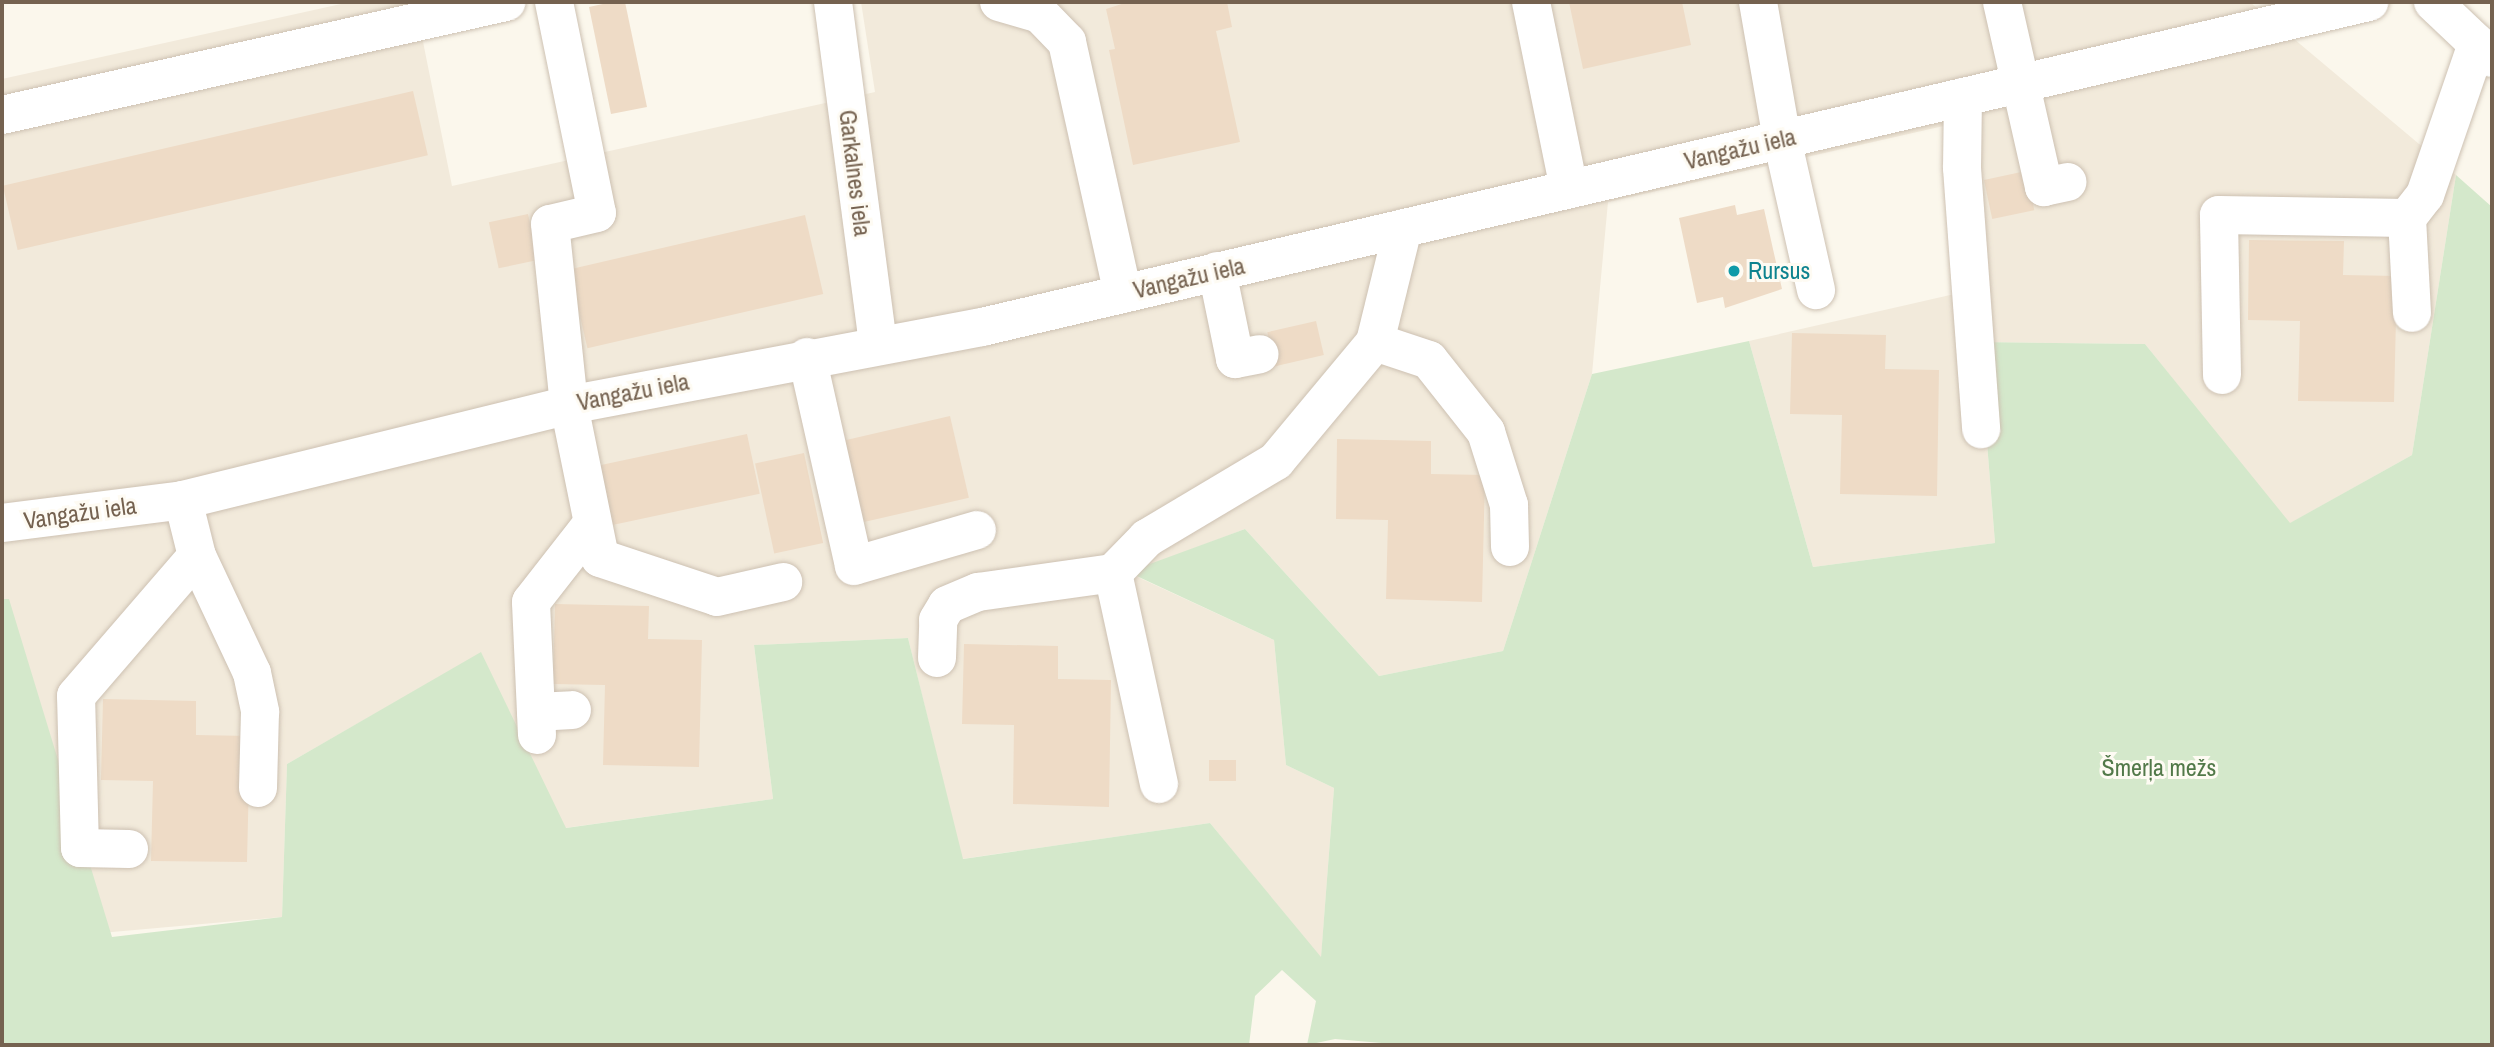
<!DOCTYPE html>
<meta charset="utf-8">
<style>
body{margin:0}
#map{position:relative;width:2494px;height:1047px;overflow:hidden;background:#fbf7ec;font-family:"Archivo Narrow",sans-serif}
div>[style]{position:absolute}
.residential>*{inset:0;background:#f2eadb}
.green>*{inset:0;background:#d4e8cb}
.building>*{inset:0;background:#eedbc6;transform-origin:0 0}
.roads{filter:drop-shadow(0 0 2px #cdc1b2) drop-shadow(0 0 2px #cdc1b2)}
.minor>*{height:38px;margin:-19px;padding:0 19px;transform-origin:19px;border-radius:19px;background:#fff}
.dots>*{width:19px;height:19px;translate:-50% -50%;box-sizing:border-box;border:4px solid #fefbf3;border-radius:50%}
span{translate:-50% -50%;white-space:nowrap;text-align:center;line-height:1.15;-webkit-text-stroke:6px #fefbf3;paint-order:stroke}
.street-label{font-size:24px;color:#756250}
.culture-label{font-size:24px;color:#0d838f}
.left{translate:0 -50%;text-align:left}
.park-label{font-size:24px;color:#527949}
.frame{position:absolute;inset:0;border:4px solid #756250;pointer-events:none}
</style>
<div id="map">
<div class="residential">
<i style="clip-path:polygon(350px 2px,415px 2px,452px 186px,875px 92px,861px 2px,2250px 2px,2456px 175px,2412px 455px,2289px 524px,2145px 344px,1979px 342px,1995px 543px,1813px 567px,1749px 341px,1959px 293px,1970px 120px,1608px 202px,1592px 374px,1503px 651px,1379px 676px,1245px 529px,1129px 573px,1274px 640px,1286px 765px,1334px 788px,1321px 958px,1210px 823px,962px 859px,908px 638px,754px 645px,773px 799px,565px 828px,481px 653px,287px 764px,282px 917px,33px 939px,2px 758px,2px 79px)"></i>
</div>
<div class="green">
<i style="clip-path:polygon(2456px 175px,2492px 207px,2492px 1045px,1405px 1045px,1335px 1039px,1307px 1045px,1316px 1001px,1282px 970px,1255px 996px,1249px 1045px,2px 1045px,2px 599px,9px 599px,112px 937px,282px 917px,287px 764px,481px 652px,566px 828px,773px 799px,754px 645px,908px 638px,963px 859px,1210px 823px,1321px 957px,1334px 788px,1286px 765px,1274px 640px,1128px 572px,1245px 529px,1379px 676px,1503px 651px,1592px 374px,1749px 341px,1813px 567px,1995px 543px,1979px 342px,2145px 344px,2290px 523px,2412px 455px)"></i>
</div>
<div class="building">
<i style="clip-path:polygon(612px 2px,625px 2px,647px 107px,611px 114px,589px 7px)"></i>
<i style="clip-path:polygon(1128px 2px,1227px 2px,1232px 27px,1216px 31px,1240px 142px,1133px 165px,1109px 50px,1115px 49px,1106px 9px)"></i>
<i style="clip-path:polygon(1569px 2px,1682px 2px,1691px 45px,1583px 69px)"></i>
<i style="left:413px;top:91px;width:66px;height:421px;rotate:77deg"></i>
<i style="left:2026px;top:171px;width:40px;height:43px;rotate:78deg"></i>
<i style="clip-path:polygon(1735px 205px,1737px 215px,1764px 209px,1782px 289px,1725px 308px,1723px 297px,1697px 303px,1679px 218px)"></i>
<i style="left:528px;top:214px;width:47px;height:40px;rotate:78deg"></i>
<i style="left:805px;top:215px;width:81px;height:242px;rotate:77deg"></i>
<i style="clip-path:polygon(2249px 240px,2344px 241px,2343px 275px,2397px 276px,2394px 402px,2298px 401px,2300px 321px,2248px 320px)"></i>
<i style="left:1316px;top:321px;width:35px;height:50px;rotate:77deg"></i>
<i style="clip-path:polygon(1792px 333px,1886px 335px,1885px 369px,1939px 370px,1937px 496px,1840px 494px,1842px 415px,1790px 414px)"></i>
<i style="left:950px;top:416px;width:84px;height:112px;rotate:77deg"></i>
<i style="left:747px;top:434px;width:61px;height:154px;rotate:78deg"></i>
<i style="clip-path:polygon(1337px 439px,1431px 441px,1431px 474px,1485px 475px,1482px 602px,1386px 599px,1388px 520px,1336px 519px)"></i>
<i style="left:804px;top:453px;width:92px;height:50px;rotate:78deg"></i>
<i style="clip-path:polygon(555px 604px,649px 606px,648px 639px,702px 640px,699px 767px,603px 765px,605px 685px,553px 684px)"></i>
<i style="clip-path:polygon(964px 644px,1058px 646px,1058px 679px,1111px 680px,1109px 807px,1013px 804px,1014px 725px,962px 724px)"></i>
<i style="clip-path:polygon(103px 699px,196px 701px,196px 735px,250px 736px,247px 862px,151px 861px,153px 781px,101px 780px)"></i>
<i style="left:1209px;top:760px;width:27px;height:21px"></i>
</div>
<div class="roads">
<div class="minor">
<i style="left:554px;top:2px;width:215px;rotate:78.5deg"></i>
<i style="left:597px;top:213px;width:48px;rotate:166.8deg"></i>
<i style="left:550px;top:224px;width:182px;rotate:84deg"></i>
<i style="left:569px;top:405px;width:156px;rotate:78.5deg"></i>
<i style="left:600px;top:558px;width:123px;rotate:18.4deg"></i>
<i style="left:717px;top:597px;width:68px;rotate:-12.8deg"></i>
<i style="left:833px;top:2px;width:345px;rotate:82.5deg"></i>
<i style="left:999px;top:2px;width:43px;rotate:16.3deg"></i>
<i style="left:1040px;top:14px;width:39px;rotate:46deg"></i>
<i style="left:1067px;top:42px;width:258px;rotate:77.5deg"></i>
<i style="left:1531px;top:2px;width:191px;rotate:78.5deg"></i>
<i style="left:1758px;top:2px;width:139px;rotate:80.1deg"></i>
<i style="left:1782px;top:139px;width:155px;rotate:77.3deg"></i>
<i style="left:2002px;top:2px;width:190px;rotate:77.2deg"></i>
<i style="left:2044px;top:187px;width:24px;rotate:-12deg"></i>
<i style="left:2433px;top:2px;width:81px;rotate:43.5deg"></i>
<i style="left:1963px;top:97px;width:71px;rotate:90.8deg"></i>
<i style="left:1962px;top:168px;width:262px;rotate:85.8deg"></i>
<i style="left:2px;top:115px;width:517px;rotate:-12.64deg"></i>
<i style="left:2407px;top:218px;width:95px;rotate:87deg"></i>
<i style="left:1217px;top:271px;width:90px;rotate:78.4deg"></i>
<i style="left:1235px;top:359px;width:25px;rotate:-11deg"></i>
<i style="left:1375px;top:342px;width:57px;rotate:18.4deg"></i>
<i style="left:1429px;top:360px;width:92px;rotate:51.6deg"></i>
<i style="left:1486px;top:432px;width:77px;rotate:72.5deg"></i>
<i style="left:1509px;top:505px;width:42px;rotate:88.6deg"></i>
<i style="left:807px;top:357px;width:214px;rotate:77.3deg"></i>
<i style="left:854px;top:566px;width:128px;rotate:-16.3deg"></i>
<i style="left:2222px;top:375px;width:160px;rotate:-91.1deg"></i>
<i style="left:2219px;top:215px;width:188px;rotate:0.9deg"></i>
<i style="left:2407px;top:218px;width:29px;rotate:-52deg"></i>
<i style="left:2425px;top:195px;width:160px;rotate:-71deg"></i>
<i style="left:183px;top:500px;width:58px;rotate:76deg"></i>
<i style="left:197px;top:556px;width:129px;rotate:64.8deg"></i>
<i style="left:252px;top:673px;width:40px;rotate:78deg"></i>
<i style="left:260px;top:712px;width:76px;rotate:91.5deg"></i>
<i style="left:2px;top:523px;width:182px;rotate:-7.2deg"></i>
<i style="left:183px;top:500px;width:398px;rotate:-13.8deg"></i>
<i style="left:569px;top:405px;width:420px;rotate:-10.7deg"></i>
<i style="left:982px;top:327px;width:1425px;rotate:-13.19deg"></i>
<i style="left:1113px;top:573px;width:216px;rotate:77.7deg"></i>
<i style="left:937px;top:658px;width:38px;rotate:-88deg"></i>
<i style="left:938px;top:620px;width:17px;rotate:-59deg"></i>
<i style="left:947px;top:605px;width:34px;rotate:-23deg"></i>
<i style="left:978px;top:592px;width:136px;rotate:-8deg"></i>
<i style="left:1113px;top:573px;width:49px;rotate:-45.8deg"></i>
<i style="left:1147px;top:538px;width:150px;rotate:-30.8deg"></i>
<i style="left:1276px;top:461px;width:155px;rotate:-50.2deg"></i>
<i style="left:1375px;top:342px;width:117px;rotate:-76.2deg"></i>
<i style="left:536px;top:712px;width:36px;rotate:-3deg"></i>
<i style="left:537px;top:735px;width:133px;rotate:-92.6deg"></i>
<i style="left:531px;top:602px;width:99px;rotate:-52deg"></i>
<i style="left:129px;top:849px;width:49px;rotate:-178.8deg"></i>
<i style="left:80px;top:848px;width:152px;rotate:-91.5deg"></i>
<i style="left:76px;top:696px;width:185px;rotate:-49.2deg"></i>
</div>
</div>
<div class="dots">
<i style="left:1734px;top:271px;background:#0f9aa8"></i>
</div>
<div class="street-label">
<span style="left:1740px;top:149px;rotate:-13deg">Vangažu iela</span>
<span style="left:855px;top:173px;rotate:83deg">Garkalnes iela</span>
<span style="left:1189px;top:278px;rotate:-13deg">Vangažu iela</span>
<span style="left:633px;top:392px;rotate:-11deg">Vangažu iela</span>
<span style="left:80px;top:513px;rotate:-8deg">Vangažu iela</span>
</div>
<div class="culture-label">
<span class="left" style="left:1748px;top:271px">Rursus</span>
</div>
<div class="park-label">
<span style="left:2159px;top:768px">Šmerļa mežs</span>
</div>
<div class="frame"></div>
</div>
